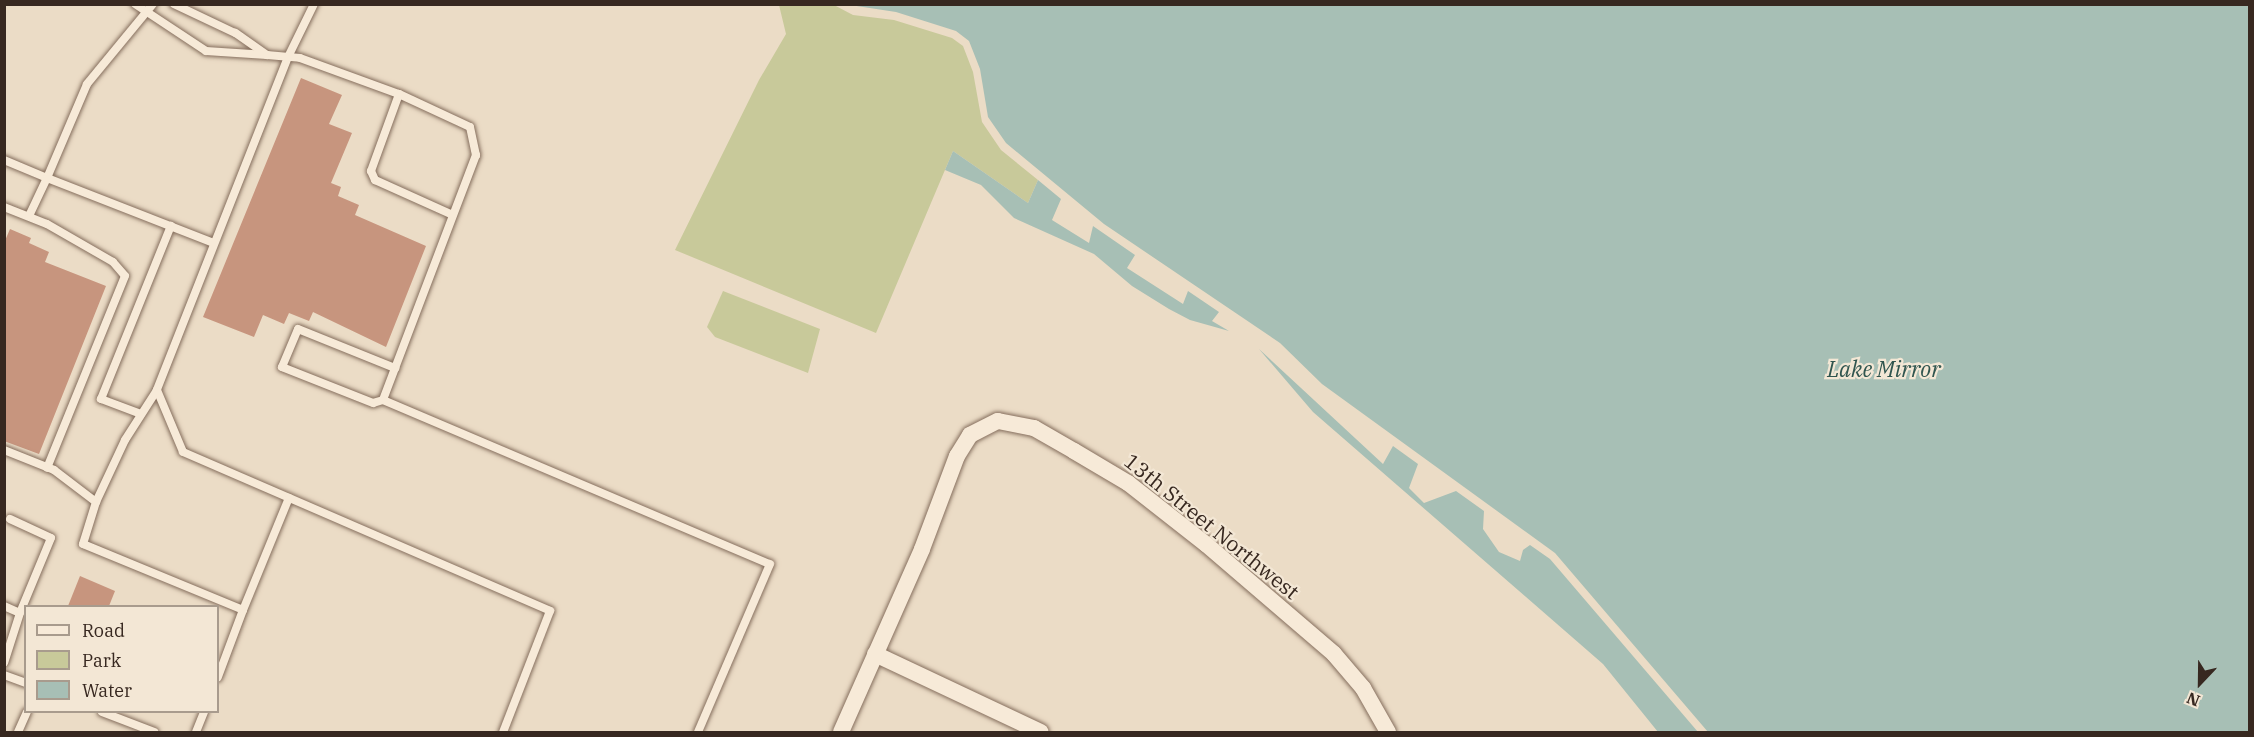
<!DOCTYPE html>
<style>
body{margin:0}
#map{position:relative;width:2254px;height:737px;overflow:hidden;background:#ebdcc6;font-family:"IBM Plex Serif",serif}
div>[style]{position:absolute}
.green>*{inset:0;background:#c8c99a}
.water>*{inset:0;background:#a7bfb5}
.building>*{inset:0;background:#c7957e}
.roads{filter:drop-shadow(0 0 2px #856e5d) drop-shadow(0 0 2px #856e5d)}
.lane>*{height:8px;margin:-4px;padding:0 4px;transform-origin:4px;border-radius:4px;background:#f7ead8}
.street>*{height:16px;margin:-8px;padding:0 8px;transform-origin:8px;border-radius:8px;background:#f7ead8}
span{translate:-50% -50%;white-space:nowrap;text-align:center;line-height:1.15;-webkit-text-stroke:4.5px #f3e7d5;paint-order:stroke}
.street-label{font-size:21px;color:#372820}
.water-label{font-size:22px;color:#30554f;font-style:italic}
.frame{position:absolute;inset:0;border:6px solid #372820;pointer-events:none}
.legend{position:absolute;left:24px;top:605px;width:195px;height:108px;box-sizing:border-box;background:#f3e7d5;border:2px solid #a89b8d;margin:0;padding:8px 10px;list-style:none;font-size:18px;color:#372820}
.legend li{display:flex;align-items:center;gap:12px;height:30px}
.legend b{width:30px;border:2px solid #a89b8d}
.north{position:absolute;left:2170px;top:653px;width:60px;height:60px;-webkit-text-stroke:4px #f3e7d5;paint-order:stroke;rotate:202deg;font-size:16px;font-weight:700;line-height:24px;text-align:center;color:#372820}
.north::after{content:'';display:block;margin:auto;width:21px;height:27px;background:#372820;clip-path:polygon(50% 0,100% 100%,50% 72%,0 100%)}
</style>
<div id="map">
<div class="green">
<i style="clip-path:polygon(779px 5px,834px 5px,853px 15px,894px 20px,952px 38px,963px 46px,973px 72px,982px 122px,1001px 150px,1038px 180px,1028px 203px,953px 151px,876px 333px,675px 250px,759px 80px,786px 34px)"></i>
<i style="clip-path:polygon(723px 291px,820px 329px,808px 373px,715px 337px,707px 327px)"></i>
</div>
<div class="water">
<i style="clip-path:polygon(850px 5px,2249px 5px,2249px 732px,1708px 732px,1555px 553px,1322px 384px,1280px 343px,1104px 224px,1006px 143px,988px 117px,980px 69px,969px 41px,956px 31px,896px 12px)"></i>
<i style="clip-path:polygon(953px 151px,1028px 203px,1038px 180px,1061px 199px,1052px 220px,1089px 243px,1093px 226px,1135px 255px,1127px 268px,1183px 304px,1188px 291px,1219px 312px,1212px 321px,1229px 331px,1190px 320px,1169px 309px,1132px 286px,1094px 254px,1014px 218px,981px 185px,945px 170px)"></i>
<i style="clip-path:polygon(1259px 349px,1383px 464px,1393px 446px,1418px 464px,1409px 488px,1424px 503px,1456px 491px,1484px 511px,1483px 529px,1499px 552px,1520px 561px,1523px 550px,1530px 545px,1550px 559px,1698px 732px,1658px 732px,1603px 664px,1313px 412px)"></i>
</div>
<div class="building">
<i style="clip-path:polygon(301px 78px,342px 95px,329px 124px,352px 133px,331px 183px,341px 187px,338px 196px,359px 205px,355px 215px,426px 246px,386px 347px,313px 312px,309px 321px,289px 313px,284px 324px,263px 315px,254px 337px,203px 317px)"></i>
<i style="clip-path:polygon(10px 229px,31px 238px,29px 243px,49px 252px,45px 262px,106px 286px,39px 454px,4px 441px,4px 243px)"></i>
<i style="clip-path:polygon(80px 576px,115px 591px,109px 606px,68px 606px)"></i>
</div>
<div class="roads">
<div class="lane">
<i style="left:135px;top:4px;width:85px;rotate:33.5deg"></i>
<i style="left:206px;top:51px;width:61px;rotate:3.8deg"></i>
<i style="left:267px;top:55px;width:39px;rotate:-145deg"></i>
<i style="left:235px;top:33px;width:68px;rotate:-154.6deg"></i>
<i style="left:314px;top:4px;width:59px;rotate:116.1deg"></i>
<i style="left:288px;top:57px;width:358px;rotate:111.5deg"></i>
<i style="left:157px;top:390px;width:67px;rotate:67.2deg"></i>
<i style="left:183px;top:452px;width:400px;rotate:23.4deg"></i>
<i style="left:550px;top:611px;width:130px;rotate:111.2deg"></i>
<i style="left:267px;top:55px;width:33px;rotate:5deg"></i>
<i style="left:300px;top:58px;width:105px;rotate:20deg"></i>
<i style="left:399px;top:94px;width:78px;rotate:24.9deg"></i>
<i style="left:470px;top:127px;width:29px;rotate:78deg"></i>
<i style="left:476px;top:155px;width:262px;rotate:110.8deg"></i>
<i style="left:383px;top:400px;width:420px;rotate:23deg"></i>
<i style="left:770px;top:564px;width:183px;rotate:113.2deg"></i>
<i style="left:399px;top:94px;width:82px;rotate:110deg"></i>
<i style="left:371px;top:171px;width:10px;rotate:66deg"></i>
<i style="left:375px;top:180px;width:85px;rotate:24.2deg"></i>
<i style="left:4px;top:160px;width:47px;rotate:22.7deg"></i>
<i style="left:47px;top:178px;width:102px;rotate:-66.9deg"></i>
<i style="left:87px;top:84px;width:104px;rotate:-50.5deg"></i>
<i style="left:4px;top:207px;width:46px;rotate:21.6deg"></i>
<i style="left:47px;top:224px;width:76px;rotate:29.9deg"></i>
<i style="left:113px;top:262px;width:18px;rotate:49deg"></i>
<i style="left:125px;top:276px;width:207px;rotate:112.1deg"></i>
<i style="left:29px;top:216px;width:42px;rotate:-64.7deg"></i>
<i style="left:47px;top:178px;width:179px;rotate:21.3deg"></i>
<i style="left:383px;top:400px;width:10px;rotate:163deg"></i>
<i style="left:373px;top:403px;width:98px;rotate:-158.4deg"></i>
<i style="left:282px;top:367px;width:41px;rotate:-67.2deg"></i>
<i style="left:298px;top:329px;width:105px;rotate:21.9deg"></i>
<i style="left:141px;top:414px;width:43px;rotate:-159.4deg"></i>
<i style="left:101px;top:399px;width:187px;rotate:-68deg"></i>
<i style="left:4px;top:450px;width:54px;rotate:21.8deg"></i>
<i style="left:54px;top:470px;width:53px;rotate:37.3deg"></i>
<i style="left:96px;top:502px;width:44px;rotate:107.2deg"></i>
<i style="left:83px;top:544px;width:173px;rotate:22.4deg"></i>
<i style="left:243px;top:610px;width:72px;rotate:110.5deg"></i>
<i style="left:96px;top:502px;width:68px;rotate:-64.9deg"></i>
<i style="left:125px;top:440px;width:59px;rotate:-57.4deg"></i>
<i style="left:10px;top:519px;width:45px;rotate:24.9deg"></i>
<i style="left:51px;top:538px;width:81px;rotate:112.5deg"></i>
<i style="left:4px;top:606px;width:17px;rotate:24deg"></i>
<i style="left:20px;top:613px;width:52px;rotate:107.7deg"></i>
<i style="left:243px;top:610px;width:121px;rotate:-67.7deg"></i>
<i style="left:4px;top:675px;width:23px;rotate:20deg"></i>
<i style="left:102px;top:712px;width:56px;rotate:21deg"></i>
<i style="left:18px;top:732px;width:22px;rotate:-66deg"></i>
<i style="left:196px;top:732px;width:22px;rotate:-68deg"></i>
</div>
<div class="street">
<i style="left:875px;top:654px;width:183px;rotate:25.2deg"></i>
<i style="left:841px;top:732px;width:200px;rotate:-66.1deg"></i>
<i style="left:922px;top:549px;width:99px;rotate:-69.4deg"></i>
<i style="left:957px;top:456px;width:25px;rotate:-58deg"></i>
<i style="left:970px;top:435px;width:31px;rotate:-27deg"></i>
<i style="left:998px;top:421px;width:37px;rotate:11deg"></i>
<i style="left:1034px;top:428px;width:46px;rotate:29.9deg"></i>
<i style="left:1074px;top:451px;width:63px;rotate:30.7deg"></i>
<i style="left:1128px;top:483px;width:100px;rotate:38.1deg"></i>
<i style="left:1207px;top:545px;width:167px;rotate:40.6deg"></i>
<i style="left:1334px;top:654px;width:45px;rotate:49.5deg"></i>
<i style="left:1363px;top:688px;width:51px;rotate:60.4deg"></i>
</div>
</div>
<div class="street-label">
<span style="left:1212px;top:526px;rotate:39deg">13th Street Northwest</span>
</div>
<div class="water-label">
<span style="left:1884px;top:369px">Lake Mirror</span>
</div>
<div class="frame"></div>
<ul class="legend">
<li><b style="height:8px;background:#f7ead8"></b>Road</li>
<li><b style="height:16px;background:#c8c99a"></b>Park</li>
<li><b style="height:16px;background:#a7bfb5"></b>Water</li>
</ul>
<div class="north">N</div>
</div>
